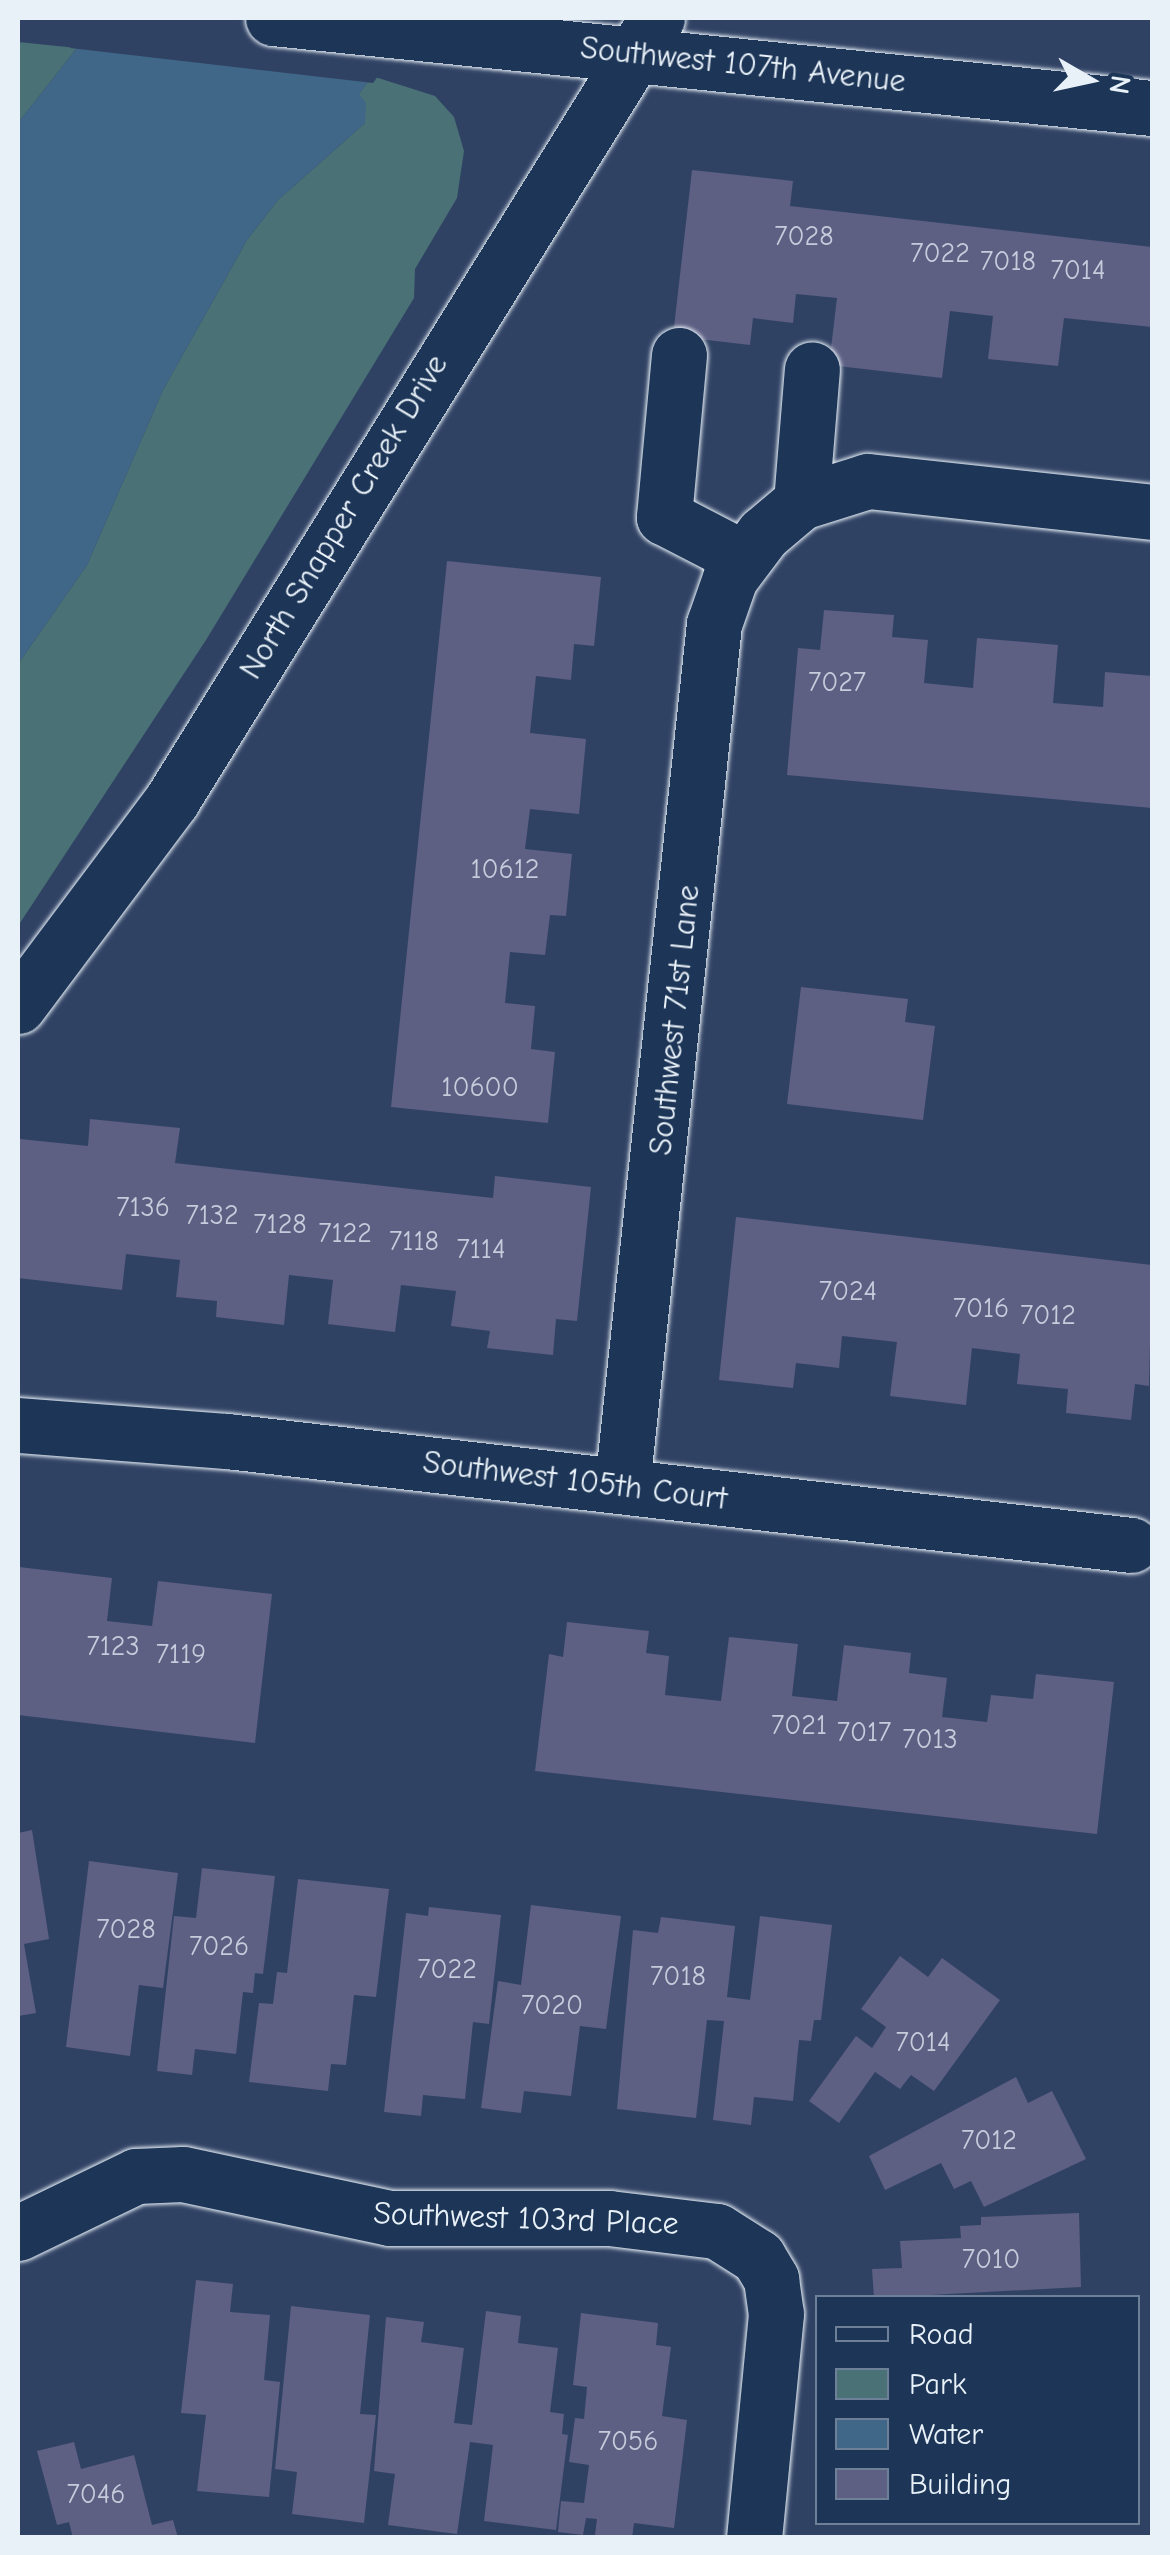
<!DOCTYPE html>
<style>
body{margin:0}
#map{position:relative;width:1170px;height:2555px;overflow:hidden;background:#304264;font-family:"Comic Neue",sans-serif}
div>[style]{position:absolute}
.green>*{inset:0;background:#4a7175}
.water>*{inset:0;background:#406788}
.pier>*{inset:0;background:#304264}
.building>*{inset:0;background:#5d5f83}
.roads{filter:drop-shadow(0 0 2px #e8f1f8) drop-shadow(0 0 2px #e8f1f8)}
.minor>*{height:55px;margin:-27.5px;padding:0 27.5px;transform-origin:27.5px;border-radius:27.5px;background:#1d3557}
.major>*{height:55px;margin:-27.5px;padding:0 27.5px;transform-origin:27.5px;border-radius:27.5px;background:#1d3557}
span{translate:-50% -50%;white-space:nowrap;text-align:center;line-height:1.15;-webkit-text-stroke:10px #1d3557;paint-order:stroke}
.number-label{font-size:28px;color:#c5ccdb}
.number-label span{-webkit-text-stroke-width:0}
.street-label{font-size:32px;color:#e8f1f8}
.frame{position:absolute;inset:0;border:20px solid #e8f1f8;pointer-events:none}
.legend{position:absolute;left:815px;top:2295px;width:325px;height:230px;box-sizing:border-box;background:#1d3557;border:2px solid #6e8097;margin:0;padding:12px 18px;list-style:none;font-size:30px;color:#e8f1f8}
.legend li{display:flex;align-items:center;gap:20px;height:50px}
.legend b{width:50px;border:2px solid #6e8097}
.north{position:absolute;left:1040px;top:30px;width:100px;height:100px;-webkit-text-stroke:8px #1d3557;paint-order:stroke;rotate:99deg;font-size:28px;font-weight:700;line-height:40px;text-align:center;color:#e8f1f8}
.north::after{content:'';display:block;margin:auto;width:35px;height:45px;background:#e8f1f8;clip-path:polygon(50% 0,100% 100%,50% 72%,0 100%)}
</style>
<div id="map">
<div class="green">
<i style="clip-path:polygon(18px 42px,77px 48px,18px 123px)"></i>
<i style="clip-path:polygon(372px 76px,435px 96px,454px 117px,464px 151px,457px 198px,415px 269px,414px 298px,206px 640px,18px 926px,18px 664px,87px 565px,163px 390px,247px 240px,278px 200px,365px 123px,359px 94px)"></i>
</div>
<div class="water">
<i style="clip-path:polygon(416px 18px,359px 94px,366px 103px,365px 123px,278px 200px,247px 240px,163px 390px,87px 565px,18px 664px,18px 123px,77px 48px)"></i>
</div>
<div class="pier">
<i style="clip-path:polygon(95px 18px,421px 18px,373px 83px,70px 48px)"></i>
</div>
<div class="building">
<i style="clip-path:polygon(692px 170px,793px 181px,790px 206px,1152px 247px,1152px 327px,1064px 318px,1058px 366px,988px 359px,993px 316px,950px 311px,942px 378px,829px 365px,837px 298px,796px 294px,793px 323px,753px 318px,750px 345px,673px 336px)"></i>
<i style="clip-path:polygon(447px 561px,601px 577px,594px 646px,574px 644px,571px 680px,536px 676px,530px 733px,586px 739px,579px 814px,530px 809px,525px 849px,572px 854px,566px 916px,550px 915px,545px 955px,510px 952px,505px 1003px,535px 1006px,531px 1049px,555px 1052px,548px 1123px,391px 1107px)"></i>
<i style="clip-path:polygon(824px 610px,894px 615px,892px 637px,928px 640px,924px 683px,973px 688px,977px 638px,1058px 645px,1053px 703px,1103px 707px,1105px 672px,1152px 676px,1152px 808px,787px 775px,798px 648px,820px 650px)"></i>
<i style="clip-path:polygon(801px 987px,908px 999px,905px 1022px,935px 1026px,923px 1120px,787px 1104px)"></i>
<i style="clip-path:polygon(90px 1119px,180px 1128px,175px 1163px,493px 1198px,495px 1176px,591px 1187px,577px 1321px,556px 1319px,553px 1355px,487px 1348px,490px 1331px,451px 1326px,456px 1291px,401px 1285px,395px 1332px,328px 1324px,333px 1280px,289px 1275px,284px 1325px,216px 1317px,217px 1301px,176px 1297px,180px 1260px,126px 1254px,122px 1290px,18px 1278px,20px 1139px,88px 1146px)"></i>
<i style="clip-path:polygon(736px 1217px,1152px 1265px,1149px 1386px,1135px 1384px,1131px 1420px,1066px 1413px,1068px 1389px,1017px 1384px,1020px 1354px,972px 1348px,966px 1405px,890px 1396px,897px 1342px,842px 1336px,839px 1368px,796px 1363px,793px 1388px,719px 1380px)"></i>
<i style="clip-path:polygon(19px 1567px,112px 1578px,107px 1621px,152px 1626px,158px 1581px,272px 1594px,255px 1743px,18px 1715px)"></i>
<i style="clip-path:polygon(567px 1622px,649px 1631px,646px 1653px,669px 1656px,665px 1695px,721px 1701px,729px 1637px,798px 1644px,792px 1696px,837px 1701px,844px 1645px,911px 1653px,909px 1673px,947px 1678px,942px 1717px,987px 1722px,991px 1695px,1033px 1699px,1036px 1674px,1114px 1682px,1097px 1834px,535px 1771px,549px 1654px,563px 1657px)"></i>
<i style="clip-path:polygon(32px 1830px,49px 1939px,24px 1944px,36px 2013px,18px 2016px,18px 1833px)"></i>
<i style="clip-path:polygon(89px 1861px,178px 1873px,163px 1988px,139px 1985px,130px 2056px,66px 2047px)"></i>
<i style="clip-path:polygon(202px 1868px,275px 1876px,263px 1974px,255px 1973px,253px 1993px,243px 1992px,236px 2054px,195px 2049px,192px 2075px,157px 2071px,174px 1916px,196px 1918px)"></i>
<i style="clip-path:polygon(298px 1879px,389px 1889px,376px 1997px,354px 1995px,346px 2065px,331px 2064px,328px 2091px,249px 2082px,259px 2003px,273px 2004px,277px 1972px,287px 1973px)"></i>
<i style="clip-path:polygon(531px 1905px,621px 1916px,606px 2029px,580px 2026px,571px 2096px,524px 2091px,521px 2113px,481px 2108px,498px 1981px,521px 1985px)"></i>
<i style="clip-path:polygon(429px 1907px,501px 1915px,489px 2024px,473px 2022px,465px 2099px,423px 2095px,421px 2116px,384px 2112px,406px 1913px,428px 1916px)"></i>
<i style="clip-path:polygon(760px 1916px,832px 1925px,821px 2020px,814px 2020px,811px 2041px,799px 2040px,793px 2101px,754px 2097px,751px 2125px,713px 2120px,724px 2021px,707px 2020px,696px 2118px,617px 2109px,633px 1930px,658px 1933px,661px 1917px,735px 1926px,727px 1997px,750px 2000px)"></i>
<i style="clip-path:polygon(900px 1956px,928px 1977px,942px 1958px,1000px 2000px,934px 2091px,911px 2075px,900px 2089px,875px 2072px,839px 2123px,809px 2101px,856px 2036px,872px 2048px,886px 2027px,861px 2009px)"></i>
<i style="clip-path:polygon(1016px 2077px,1028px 2103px,1052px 2091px,1086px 2159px,984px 2207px,971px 2181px,954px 2189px,941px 2163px,885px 2190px,869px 2156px)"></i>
<i style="clip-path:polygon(1079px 2213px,1081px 2287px,874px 2298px,872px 2269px,902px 2268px,900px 2241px,961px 2238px,960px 2226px,981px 2225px,981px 2217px)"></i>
<i style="clip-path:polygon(196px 2280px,233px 2284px,230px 2312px,270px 2315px,264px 2380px,280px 2382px,269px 2497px,197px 2491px,206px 2415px,181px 2413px)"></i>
<i style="clip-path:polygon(291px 2306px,370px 2315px,360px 2414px,376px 2415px,364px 2523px,292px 2514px,297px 2472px,275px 2469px)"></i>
<i style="clip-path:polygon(486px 2311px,521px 2316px,518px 2343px,558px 2348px,550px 2412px,564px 2414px,562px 2434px,568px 2435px,556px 2530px,484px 2521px,493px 2445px,470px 2442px,457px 2534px,388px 2525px,395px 2474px,374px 2471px,386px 2317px,424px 2322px,421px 2342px,464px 2348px,454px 2423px,472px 2425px)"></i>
<i style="clip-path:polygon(581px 2313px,658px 2323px,656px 2345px,671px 2347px,662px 2416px,687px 2420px,674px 2528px,634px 2523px,632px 2538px,615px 2538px,595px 2535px,597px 2519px,586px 2518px,583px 2535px,558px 2532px,561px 2501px,584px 2503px,589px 2465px,569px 2462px,575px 2418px,584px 2419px,587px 2387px,573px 2385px)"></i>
<i style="clip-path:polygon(74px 2442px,81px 2469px,134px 2455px,152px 2525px,173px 2520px,178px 2538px,73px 2538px,69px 2522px,57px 2525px,37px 2451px)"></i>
</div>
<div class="roads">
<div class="minor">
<i style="left:679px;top:355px;width:163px;rotate:95.3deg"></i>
<i style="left:664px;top:517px;width:89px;rotate:27.4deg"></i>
<i style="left:801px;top:502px;width:133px;rotate:-85.3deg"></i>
<i style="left:18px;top:1006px;width:257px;rotate:-53.2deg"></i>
<i style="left:172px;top:800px;width:920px;rotate:-58.19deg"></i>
<i style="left:18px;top:1425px;width:210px;rotate:4.4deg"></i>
<i style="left:227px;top:1441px;width:910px;rotate:6.56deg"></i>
<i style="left:622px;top:1486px;width:867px;rotate:-83.91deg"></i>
<i style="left:714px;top:624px;width:49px;rotate:-70.8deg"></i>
<i style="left:730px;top:578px;width:55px;rotate:-53.1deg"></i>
<i style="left:763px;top:534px;width:50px;rotate:-40.1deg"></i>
<i style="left:801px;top:502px;width:70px;rotate:-17.4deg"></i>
<i style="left:868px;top:481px;width:286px;rotate:6.2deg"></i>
<i style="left:18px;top:2233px;width:131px;rotate:-25.8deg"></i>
<i style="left:136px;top:2176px;width:47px;rotate:-2.4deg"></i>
<i style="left:183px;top:2174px;width:212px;rotate:12deg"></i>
<i style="left:390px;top:2218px;width:219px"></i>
<i style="left:609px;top:2218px;width:109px;rotate:6.9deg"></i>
<i style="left:717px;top:2231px;width:49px;rotate:32.4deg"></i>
<i style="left:758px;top:2257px;width:26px;rotate:59deg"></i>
<i style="left:771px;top:2279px;width:35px;rotate:82deg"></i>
<i style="left:776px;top:2314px;width:225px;rotate:95.6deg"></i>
</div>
<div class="major">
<i style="left:273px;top:18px;width:884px;rotate:5.85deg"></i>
</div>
</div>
<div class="number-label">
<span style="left:804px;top:236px">7028</span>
<span style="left:940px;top:253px">7022</span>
<span style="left:1008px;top:261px">7018</span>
<span style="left:1078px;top:270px">7014</span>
<span style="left:837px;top:682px">7027</span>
<span style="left:505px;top:869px">10612</span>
<span style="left:480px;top:1087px">10600</span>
<span style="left:143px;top:1207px">7136</span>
<span style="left:212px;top:1215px">7132</span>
<span style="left:280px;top:1224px">7128</span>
<span style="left:345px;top:1233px">7122</span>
<span style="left:414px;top:1241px">7118</span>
<span style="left:481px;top:1249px">7114</span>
<span style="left:848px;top:1291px">7024</span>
<span style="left:981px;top:1308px">7016</span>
<span style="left:1048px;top:1315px">7012</span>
<span style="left:113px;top:1646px">7123</span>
<span style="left:181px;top:1654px">7119</span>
<span style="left:799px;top:1725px">7021</span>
<span style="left:864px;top:1732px">7017</span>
<span style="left:930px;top:1739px">7013</span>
<span style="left:126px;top:1929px">7028</span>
<span style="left:219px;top:1946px">7026</span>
<span style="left:447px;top:1969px">7022</span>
<span style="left:678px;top:1976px">7018</span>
<span style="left:552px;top:2005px">7020</span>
<span style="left:923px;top:2042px">7014</span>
<span style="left:989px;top:2140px">7012</span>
<span style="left:991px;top:2259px">7010</span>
<span style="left:628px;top:2441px">7056</span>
<span style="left:96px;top:2494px">7046</span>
</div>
<div class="street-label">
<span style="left:743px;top:65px;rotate:6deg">Southwest 107th Avenue</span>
<span style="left:344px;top:517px;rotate:-59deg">North Snapper Creek Drive</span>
<span style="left:675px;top:1020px;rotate:-84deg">Southwest 71st Lane</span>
<span style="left:575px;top:1481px;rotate:7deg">Southwest 105th Court</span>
<span style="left:526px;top:2219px;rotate:2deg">Southwest 103rd Place</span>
</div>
<div class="frame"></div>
<ul class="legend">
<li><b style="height:12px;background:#1d3557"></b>Road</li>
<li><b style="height:28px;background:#4a7175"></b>Park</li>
<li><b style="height:28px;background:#406788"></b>Water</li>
<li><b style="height:28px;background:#5d5f83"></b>Building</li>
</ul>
<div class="north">N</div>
</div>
